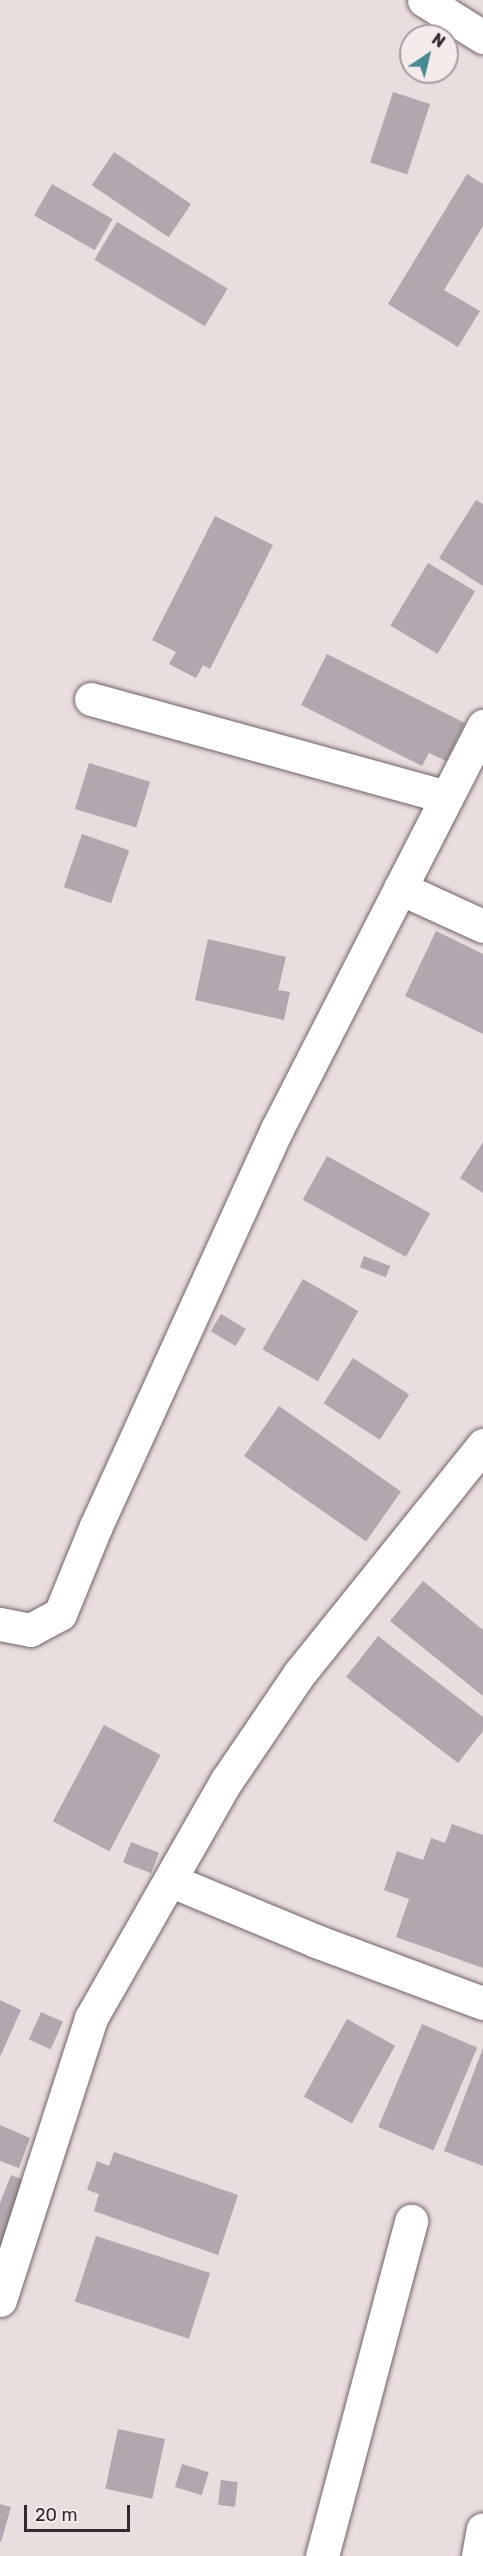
<!DOCTYPE html>
<style>
body{margin:0}
#map{position:relative;width:483px;height:2556px;overflow:hidden;background:#eaddde;font-family:Rubik,sans-serif}
div>[style]{position:absolute}
.building>*{inset:0;background:#b1a7ae;transform-origin:0 0}
.roads{filter:drop-shadow(0 0 2px #6f6364) drop-shadow(0 0 2px #6f6364)}
.minor>*{height:33px;margin:-16.5px;padding:0 16.5px;transform-origin:16.5px;border-radius:16.5px;background:#fff}
span{translate:-50% -50%;white-space:nowrap;text-align:center;line-height:1.15;-webkit-text-stroke:4.5px #f7eaeb;paint-order:stroke}
.north{position:absolute;left:399px;top:24px;width:60px;height:60px;box-sizing:border-box;background:#f7eaeb;border:2px solid #a79d9e;border-radius:50%;rotate:35deg;font-size:16px;font-weight:700;line-height:24px;text-align:center;color:#2f2a2b}
.north::after{content:'';display:block;margin:auto;width:21px;height:27px;background:#438a91;clip-path:polygon(50% 0,100% 100%,50% 72%,0 100%)}
.scale{position:absolute;left:24px;top:2505px;width:106px;height:27px;box-sizing:border-box;border:3px solid #2f2a2b;border-top:0;padding-left:8px;font-size:18px;line-height:21px;white-space:nowrap;color:#2f2a2b;-webkit-text-stroke:4px #f7eaeb;paint-order:stroke}
</style>
<div id="map">
<div class="building">
<i style="left:393px;top:92px;width:39px;height:74px;rotate:18deg"></i>
<i style="left:114px;top:152px;width:93px;height:40px;rotate:34deg"></i>
<i style="clip-path:polygon(467px 174px,483px 184px,483px 226px,444px 290px,480px 311px,458px 347px,388px 304px)"></i>
<i style="left:52px;top:184px;width:70px;height:36px;rotate:30deg"></i>
<i style="left:117px;top:222px;width:129px;height:44px;rotate:31deg"></i>
<i style="clip-path:polygon(476px 500px,483px 504px,483px 586px,439px 558px)"></i>
<i style="clip-path:polygon(215px 516px,273px 545px,210px 669px,203px 665px,196px 678px,169px 664px,176px 652px,152px 640px)"></i>
<i style="left:428px;top:563px;width:55px;height:73px;rotate:31deg"></i>
<i style="clip-path:polygon(327px 654px,465px 723px,446px 761px,429px 753px,422px 766px,301px 705px)"></i>
<i style="left:89px;top:763px;width:64px;height:48px;rotate:17deg"></i>
<i style="left:82px;top:834px;width:50px;height:56px;rotate:19deg"></i>
<i style="clip-path:polygon(436px 931px,483px 954px,483px 1034px,405px 996px)"></i>
<i style="clip-path:polygon(208px 939px,286px 957px,278px 990px,290px 992px,284px 1020px,195px 1000px)"></i>
<i style="clip-path:polygon(483px 1142px,483px 1193px,460px 1178px)"></i>
<i style="left:327px;top:1156px;width:118px;height:50px;rotate:29deg"></i>
<i style="left:364px;top:1256px;width:28px;height:12px;rotate:21deg"></i>
<i style="left:303px;top:1279px;width:64px;height:81px;rotate:30deg"></i>
<i style="left:221px;top:1314px;width:29px;height:20px;rotate:31deg"></i>
<i style="left:353px;top:1358px;width:67px;height:54px;rotate:33deg"></i>
<i style="left:279px;top:1406px;width:149px;height:61px;rotate:35deg"></i>
<i style="clip-path:polygon(423px 1581px,483px 1630px,483px 1696px,390px 1621px)"></i>
<i style="clip-path:polygon(378px 1636px,483px 1717px,483px 1731px,458px 1763px,346px 1677px)"></i>
<i style="left:104px;top:1725px;width:64px;height:109px;rotate:28deg"></i>
<i style="clip-path:polygon(452px 1824px,483px 1835px,483px 1968px,396px 1937px,409px 1899px,384px 1890px,397px 1851px,423px 1860px,431px 1838px,445px 1843px)"></i>
<i style="left:131px;top:1842px;width:30px;height:22px;rotate:21deg"></i>
<i style="clip-path:polygon(0 2000px,21px 2010px,0 2057px)"></i>
<i style="left:41px;top:2012px;width:24px;height:30px;rotate:24deg"></i>
<i style="left:347px;top:2019px;width:55px;height:89px;rotate:29deg"></i>
<i style="left:422px;top:2024px;width:60px;height:112px;rotate:23deg"></i>
<i style="clip-path:polygon(483px 2048px,483px 2166px,444px 2151px)"></i>
<i style="clip-path:polygon(0 2125px,30px 2138px,19px 2168px,0 2161px)"></i>
<i style="clip-path:polygon(114px 2152px,238px 2195px,218px 2255px,94px 2211px,99px 2194px,87px 2190px,97px 2161px,109px 2166px)"></i>
<i style="clip-path:polygon(11px 2175px,30px 2183px,0 2255px,0 2203px)"></i>
<i style="left:96px;top:2236px;width:120px;height:69px;rotate:18deg"></i>
<i style="left:118px;top:2429px;width:48px;height:61px;rotate:12deg"></i>
<i style="left:182px;top:2464px;width:28px;height:24px;rotate:17deg"></i>
<i style="left:221px;top:2480px;width:17px;height:25px;rotate:7deg"></i>
<i style="clip-path:polygon(0 2504px,11px 2507px,1px 2542px,0 2542px)"></i>
</div>
<div class="roads">
<div class="minor">
<i style="left:424px;top:0;width:70px;rotate:32.1deg"></i>
<i style="left:91px;top:699px;width:369px;rotate:15.4deg"></i>
<i style="left:400px;top:888px;width:91px;rotate:24.6deg"></i>
<i style="left:0;top:1624px;width:31px;rotate:11deg"></i>
<i style="left:30px;top:1630px;width:34px;rotate:-28deg"></i>
<i style="left:60px;top:1614px;width:95px;rotate:-67.8deg"></i>
<i style="left:96px;top:1526px;width:436px;rotate:-65.5deg"></i>
<i style="left:277px;top:1129px;width:453px;rotate:-62.9deg"></i>
<i style="left:172px;top:1881px;width:156px;rotate:22.6deg"></i>
<i style="left:316px;top:1941px;width:178px;rotate:20.4deg"></i>
<i style="left:0;top:2300px;width:296px;rotate:-72.1deg"></i>
<i style="left:91px;top:2018px;width:274px;rotate:-60.3deg"></i>
<i style="left:227px;top:1780px;width:128px;rotate:-55.8deg"></i>
<i style="left:299px;top:1674px;width:294px;rotate:-51.2deg"></i>
<i style="left:322px;top:2556px;width:347px;rotate:-75.1deg"></i>
<i style="left:478px;top:2556px;width:27px;rotate:-80deg"></i>
</div>
</div>
<div class="north">N</div>
<div class="scale">20 m</div>
</div>
